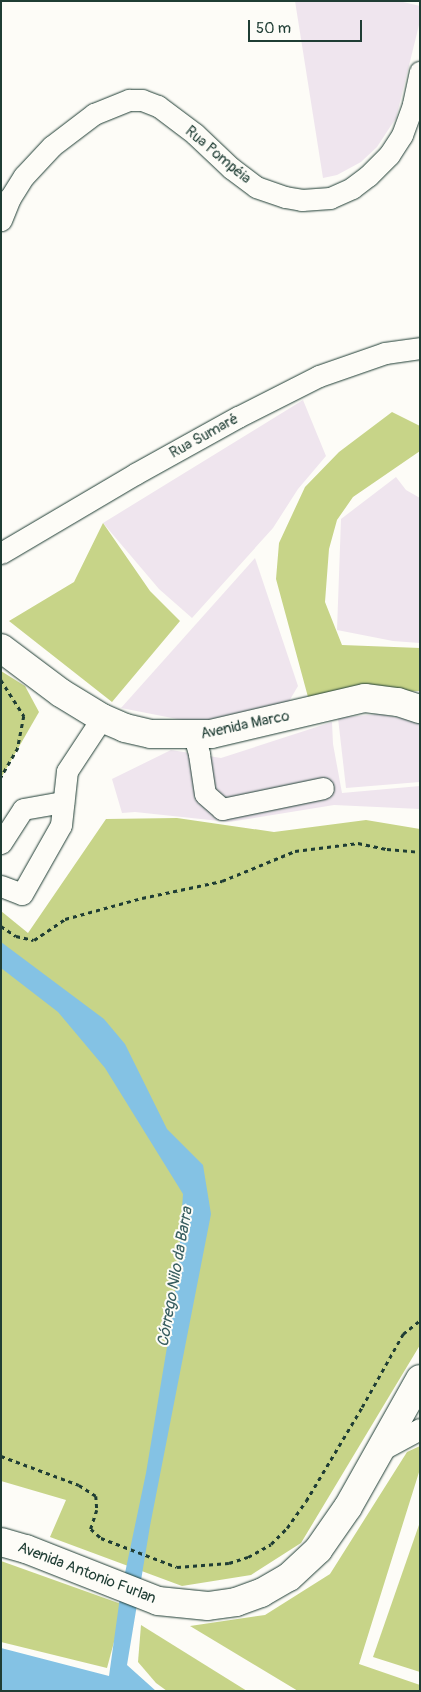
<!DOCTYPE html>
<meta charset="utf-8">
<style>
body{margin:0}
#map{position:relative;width:421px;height:1692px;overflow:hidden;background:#fdfcf7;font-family:Pangolin,sans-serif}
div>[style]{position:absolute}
.built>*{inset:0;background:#efe5ee}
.green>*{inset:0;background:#c7d488}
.water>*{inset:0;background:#84c2e4}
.path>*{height:2.5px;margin-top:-1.25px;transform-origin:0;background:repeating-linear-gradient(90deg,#1f3d34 0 4px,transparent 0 8px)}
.roads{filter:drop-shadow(0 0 1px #1f3d34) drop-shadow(0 0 1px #1f3d34)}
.minor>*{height:21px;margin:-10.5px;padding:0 10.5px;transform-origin:10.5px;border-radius:10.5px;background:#fdfcf7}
.major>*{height:28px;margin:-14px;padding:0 14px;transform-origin:14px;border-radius:14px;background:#fdfcf7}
span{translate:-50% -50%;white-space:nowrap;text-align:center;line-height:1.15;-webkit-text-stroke:4px #fdfcf7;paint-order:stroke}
.street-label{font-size:15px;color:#1f3d34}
.water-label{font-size:16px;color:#385e60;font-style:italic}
.frame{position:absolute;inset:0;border:2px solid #1f3d34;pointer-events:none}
.scale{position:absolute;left:248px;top:20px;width:114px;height:22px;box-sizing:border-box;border:2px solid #1f3d34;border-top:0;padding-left:6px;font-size:15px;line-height:18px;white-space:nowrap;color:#1f3d34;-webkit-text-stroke:4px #fdfcf7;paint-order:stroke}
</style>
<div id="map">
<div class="built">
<i style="clip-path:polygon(295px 1px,399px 1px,420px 6px,420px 21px,396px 118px,377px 147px,361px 162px,337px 175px,323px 178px)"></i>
<i style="clip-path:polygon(303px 400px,326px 456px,298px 489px,273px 528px,192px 618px,159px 589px,103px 523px)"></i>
<i style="clip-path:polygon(396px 477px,406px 490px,420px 498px,420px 643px,393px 641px,337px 630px,341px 519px)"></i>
<i style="clip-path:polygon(255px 558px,298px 686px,288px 703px,203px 724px,121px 708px)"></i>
<i style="clip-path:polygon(378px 714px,420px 721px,420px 782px,346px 788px,338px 718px)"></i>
<i style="clip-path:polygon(332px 722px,333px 744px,342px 793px,420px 786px,420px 809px,334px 805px,229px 822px,135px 812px,122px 813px,112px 779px,171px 750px,221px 758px)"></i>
</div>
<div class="green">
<i style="clip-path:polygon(392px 412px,420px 426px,420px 451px,353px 497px,337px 520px,329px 549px,325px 602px,342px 645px,420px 648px,420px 691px,308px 697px,276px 579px,279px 543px,305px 487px,339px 452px)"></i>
<i style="clip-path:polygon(103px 523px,150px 591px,180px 621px,112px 702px,9px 621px,74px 582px)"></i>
<i style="clip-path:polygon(1px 671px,25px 686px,39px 712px,1px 778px)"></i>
<i style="clip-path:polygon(177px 818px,274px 832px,366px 820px,420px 829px,420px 1345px,301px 1543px,251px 1575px,182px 1586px,50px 1537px,66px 1500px,1px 1481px,1px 911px,28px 933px,106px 819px)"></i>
<i style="clip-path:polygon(420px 1446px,420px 1469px,359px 1664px,420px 1685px,420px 1691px,298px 1691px,190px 1626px,265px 1615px,330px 1574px,407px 1452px)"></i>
<i style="clip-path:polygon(420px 1522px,420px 1672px,373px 1657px)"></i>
<i style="clip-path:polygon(1px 1561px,124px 1605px,107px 1668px,1px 1642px)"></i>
<i style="clip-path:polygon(141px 1625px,247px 1691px,167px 1691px,156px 1683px,138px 1662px)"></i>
</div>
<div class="water">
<i style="clip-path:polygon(1px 942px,104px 1019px,125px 1044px,167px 1129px,203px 1165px,211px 1214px,150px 1526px,127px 1665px,156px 1691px,1px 1691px,1px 1648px,109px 1676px,120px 1597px,146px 1473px,168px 1341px,178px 1271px,183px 1194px,105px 1068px,58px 1012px,1px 968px)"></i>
</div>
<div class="path">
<i style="left:1px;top:680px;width:43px;rotate:57.4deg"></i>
<i style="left:24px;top:716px;width:33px;rotate:101deg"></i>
<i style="left:18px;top:748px;width:34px;rotate:120deg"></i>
<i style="left:1px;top:926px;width:18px;rotate:34deg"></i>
<i style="left:16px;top:936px;width:18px;rotate:13deg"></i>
<i style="left:34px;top:940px;width:37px;rotate:-34deg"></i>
<i style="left:65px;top:919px;width:80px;rotate:-15.3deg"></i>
<i style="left:142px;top:898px;width:82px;rotate:-12deg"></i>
<i style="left:222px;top:881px;width:79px;rotate:-22.3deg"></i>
<i style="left:295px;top:851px;width:64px;rotate:-7.2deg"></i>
<i style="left:358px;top:843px;width:30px;rotate:12deg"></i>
<i style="left:387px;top:849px;width:33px;rotate:5deg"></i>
<i style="left:1px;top:1456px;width:83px;rotate:20.4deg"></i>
<i style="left:79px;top:1485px;width:20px;rotate:33deg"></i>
<i style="left:96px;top:1496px;width:14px;rotate:86deg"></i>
<i style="left:97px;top:1510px;width:20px;rotate:108deg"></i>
<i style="left:91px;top:1529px;width:13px;rotate:42deg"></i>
<i style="left:101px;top:1538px;width:81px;rotate:20.9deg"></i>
<i style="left:177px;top:1567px;width:52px;rotate:-4.4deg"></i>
<i style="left:229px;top:1563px;width:20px;rotate:-18deg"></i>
<i style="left:248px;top:1557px;width:26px;rotate:-29deg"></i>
<i style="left:271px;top:1544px;width:23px;rotate:-45deg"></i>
<i style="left:287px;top:1528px;width:33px;rotate:-55deg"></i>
<i style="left:306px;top:1501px;width:109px;rotate:-59.2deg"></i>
<i style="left:362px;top:1407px;width:84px;rotate:-60.7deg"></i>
<i style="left:403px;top:1334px;width:22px;rotate:-39deg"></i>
</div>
<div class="roads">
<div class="minor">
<i style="left:1px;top:220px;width:24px;rotate:-68deg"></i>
<i style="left:10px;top:198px;width:26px;rotate:-58deg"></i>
<i style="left:24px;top:176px;width:41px;rotate:-47deg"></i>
<i style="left:52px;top:146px;width:53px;rotate:-37.3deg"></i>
<i style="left:94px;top:114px;width:38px;rotate:-22deg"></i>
<i style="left:129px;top:100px;width:13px"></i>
<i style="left:142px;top:100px;width:17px;rotate:21deg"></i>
<i style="left:158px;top:106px;width:46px;rotate:37.1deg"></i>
<i style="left:195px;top:134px;width:50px;rotate:43.4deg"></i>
<i style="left:231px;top:168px;width:31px;rotate:37deg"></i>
<i style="left:256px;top:187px;width:31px;rotate:19deg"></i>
<i style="left:285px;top:197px;width:17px;rotate:10deg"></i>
<i style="left:302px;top:200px;width:28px;rotate:-4deg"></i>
<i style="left:330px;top:198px;width:24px;rotate:-24deg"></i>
<i style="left:352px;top:188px;width:20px;rotate:-37deg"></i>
<i style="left:368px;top:176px;width:30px;rotate:-45deg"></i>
<i style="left:389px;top:155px;width:24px;rotate:-57deg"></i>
<i style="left:402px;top:135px;width:33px;rotate:-70deg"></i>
<i style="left:413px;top:104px;width:33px;rotate:-78deg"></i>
<i style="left:1px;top:553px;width:156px;rotate:-30.5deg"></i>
<i style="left:135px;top:474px;width:118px;rotate:-29deg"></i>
<i style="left:238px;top:417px;width:91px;rotate:-26.8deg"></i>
<i style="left:319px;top:376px;width:70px;rotate:-19.2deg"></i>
<i style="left:385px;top:353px;width:35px;rotate:-8deg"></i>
<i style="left:194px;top:736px;width:19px;rotate:74deg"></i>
<i style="left:199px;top:754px;width:40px;rotate:81.5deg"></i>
<i style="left:205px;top:794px;width:23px;rotate:41deg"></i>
<i style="left:222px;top:809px;width:103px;rotate:-11.7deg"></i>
<i style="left:1px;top:843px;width:40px;rotate:-57.1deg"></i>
<i style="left:23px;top:809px;width:41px;rotate:-9.9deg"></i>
<i style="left:1px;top:886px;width:22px;rotate:21deg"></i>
<i style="left:22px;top:894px;width:79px;rotate:-60.5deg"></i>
<i style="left:61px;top:825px;width:54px;rotate:-83.7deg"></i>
<i style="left:67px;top:771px;width:64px;rotate:-56.6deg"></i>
<i style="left:379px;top:1451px;width:47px;rotate:-28.2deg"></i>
</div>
<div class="major">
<i style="left:1px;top:648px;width:75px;rotate:36.9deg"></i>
<i style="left:61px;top:693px;width:48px;rotate:31.4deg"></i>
<i style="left:102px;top:718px;width:25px;rotate:23deg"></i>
<i style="left:125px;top:728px;width:27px;rotate:13deg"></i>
<i style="left:151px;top:734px;width:60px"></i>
<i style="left:211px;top:734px;width:158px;rotate:-13.2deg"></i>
<i style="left:365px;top:698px;width:33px;rotate:7deg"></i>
<i style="left:398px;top:702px;width:23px;rotate:18deg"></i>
<i style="left:1px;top:1542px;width:26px;rotate:16deg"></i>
<i style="left:26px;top:1549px;width:142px;rotate:21.5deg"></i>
<i style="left:158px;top:1601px;width:50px;rotate:5.7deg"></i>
<i style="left:208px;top:1606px;width:28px;rotate:-8deg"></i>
<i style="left:236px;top:1602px;width:27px;rotate:-20deg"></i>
<i style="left:261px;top:1593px;width:32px;rotate:-30deg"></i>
<i style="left:289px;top:1577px;width:40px;rotate:-43deg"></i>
<i style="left:318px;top:1550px;width:52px;rotate:-55.1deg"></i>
<i style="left:348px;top:1507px;width:147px;rotate:-60.6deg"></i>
</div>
</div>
<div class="street-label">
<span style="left:218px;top:155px;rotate:40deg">Rua Pompéia</span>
<span style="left:204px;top:436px;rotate:-29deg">Rua Sumaré</span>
<span style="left:245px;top:725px;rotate:-12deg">Avenida Marco</span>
<span style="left:87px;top:1573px;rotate:21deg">Avenida Antonio Furlan</span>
</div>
<div class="water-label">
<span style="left:175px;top:1277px;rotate:-80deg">Córrego Nilo da Barra</span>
</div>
<div class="frame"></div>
<div class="scale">50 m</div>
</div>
